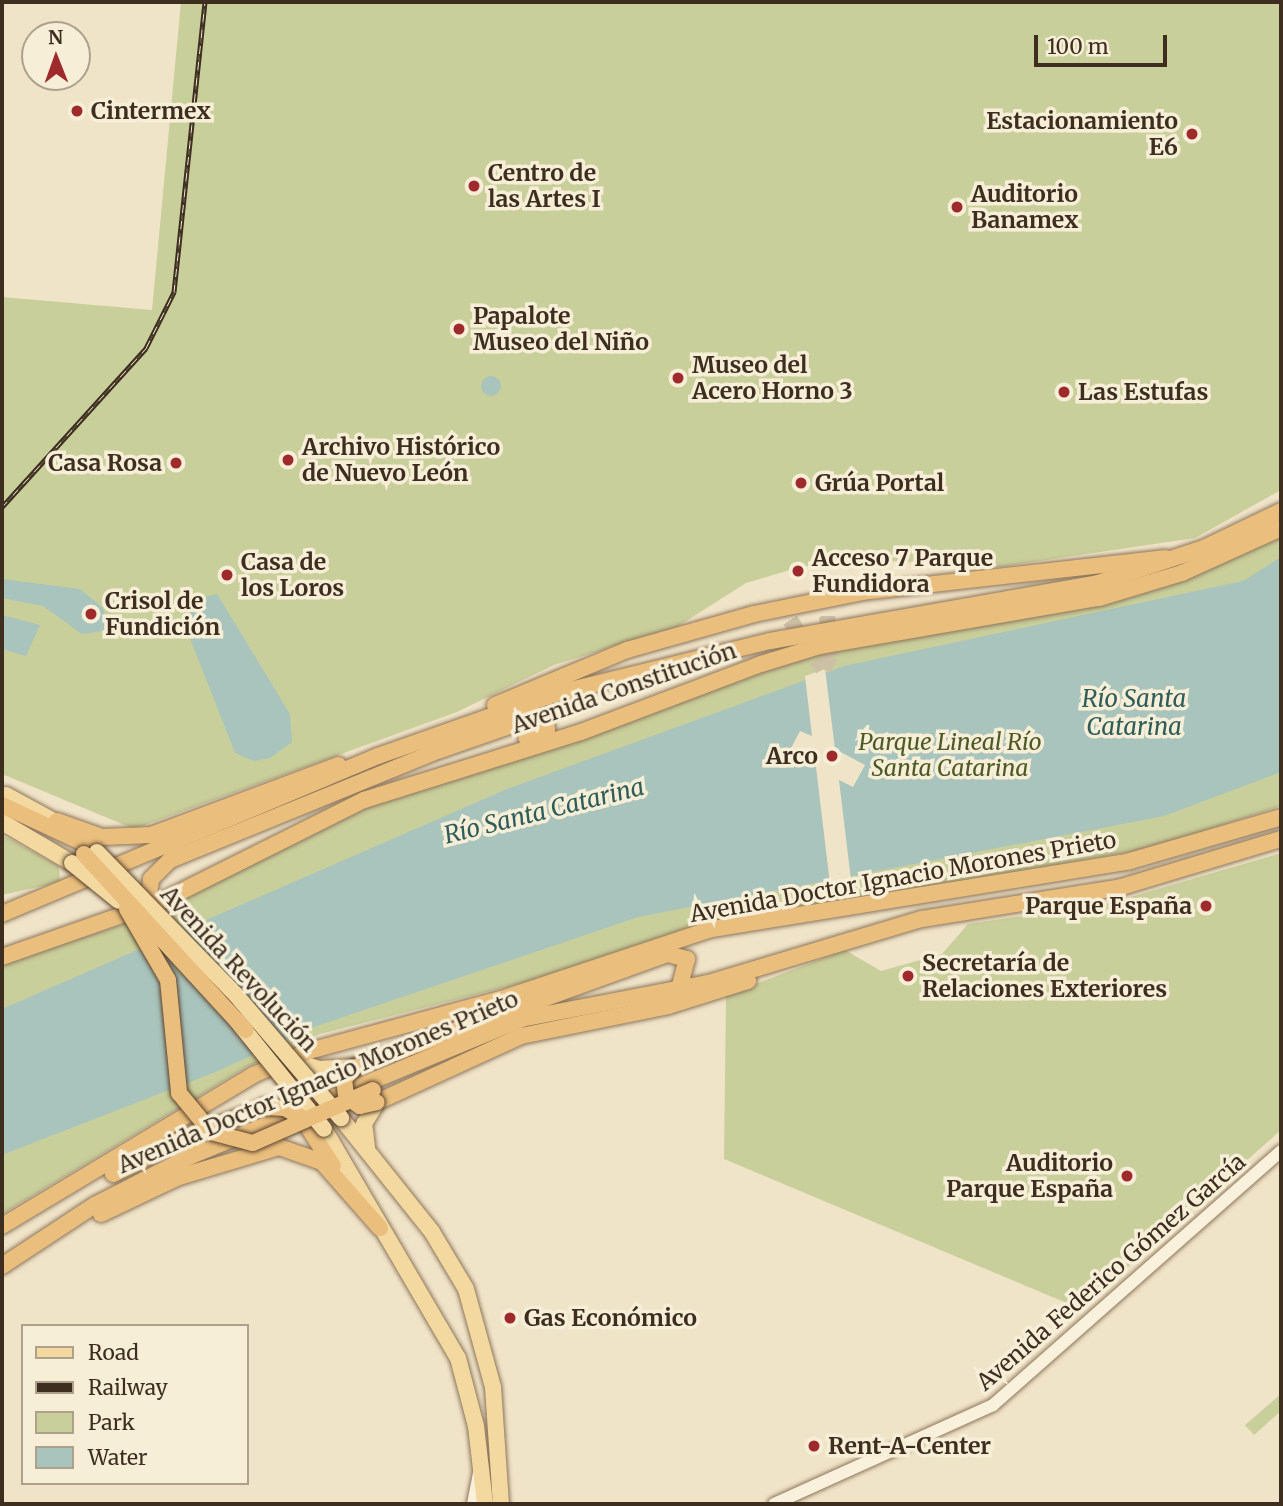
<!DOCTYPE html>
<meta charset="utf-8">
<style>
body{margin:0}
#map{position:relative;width:1283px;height:1506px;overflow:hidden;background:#f0e4c8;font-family:Merriweather,serif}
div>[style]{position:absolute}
.green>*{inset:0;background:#c9cf9b}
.water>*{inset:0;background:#a9c4bc}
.round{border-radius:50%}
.pier>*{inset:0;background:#f0e4c8}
.trunk-tunnel>*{height:16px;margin-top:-8px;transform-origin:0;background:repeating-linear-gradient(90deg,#ccc0a6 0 16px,transparent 0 24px)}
.roads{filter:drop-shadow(0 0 2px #8d765c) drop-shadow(0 0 2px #8d765c)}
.tertiary>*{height:12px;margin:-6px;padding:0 6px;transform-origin:6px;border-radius:6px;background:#faf1dc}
.primary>*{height:16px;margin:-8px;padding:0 8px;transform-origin:8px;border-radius:8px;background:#f3d9a0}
.trunk>*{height:16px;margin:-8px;padding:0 8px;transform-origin:8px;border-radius:8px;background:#eabe7c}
.rail>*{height:5px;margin-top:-2.5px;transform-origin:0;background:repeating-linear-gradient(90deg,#f7eed8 0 8px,#3d2e20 0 16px);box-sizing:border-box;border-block:2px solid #3d2e20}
.bridges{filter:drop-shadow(0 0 2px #5b4430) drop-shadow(0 0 2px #5b4430)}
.primary-bridge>*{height:16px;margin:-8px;padding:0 8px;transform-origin:8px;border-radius:8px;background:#f3d9a0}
.trunk-bridge>*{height:16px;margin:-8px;padding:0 8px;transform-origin:8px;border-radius:8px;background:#eabe7c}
.dots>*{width:19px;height:19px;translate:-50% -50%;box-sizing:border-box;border:4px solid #f7eed8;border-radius:50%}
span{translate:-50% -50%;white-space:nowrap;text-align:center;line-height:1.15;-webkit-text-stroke:7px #f7eed8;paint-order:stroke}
.poi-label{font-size:23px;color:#3d2e20;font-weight:700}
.left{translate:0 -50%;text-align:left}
.right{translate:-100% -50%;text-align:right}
.street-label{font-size:23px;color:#3d2e20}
.park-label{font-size:23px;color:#4d5a26;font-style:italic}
.water-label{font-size:24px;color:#2f5d5a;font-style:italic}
.frame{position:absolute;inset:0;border:4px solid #3d2e20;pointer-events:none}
.legend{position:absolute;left:21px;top:1324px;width:228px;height:161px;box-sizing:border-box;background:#f7eed8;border:2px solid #ada18e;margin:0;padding:9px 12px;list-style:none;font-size:21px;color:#3d2e20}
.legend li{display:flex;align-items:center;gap:14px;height:35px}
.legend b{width:35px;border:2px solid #ada18e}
.north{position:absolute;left:21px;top:21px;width:70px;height:70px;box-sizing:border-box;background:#f7eed8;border:2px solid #ada18e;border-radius:50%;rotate:359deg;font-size:19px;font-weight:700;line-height:28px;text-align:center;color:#3d2e20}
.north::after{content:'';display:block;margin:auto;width:24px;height:32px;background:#9e2a2b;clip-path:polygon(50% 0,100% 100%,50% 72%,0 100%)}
.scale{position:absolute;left:1034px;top:35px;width:133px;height:32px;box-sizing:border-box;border:4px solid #3d2e20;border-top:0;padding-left:9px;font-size:21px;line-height:24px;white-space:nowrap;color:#3d2e20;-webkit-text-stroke:5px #f7eed8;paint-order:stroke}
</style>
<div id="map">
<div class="green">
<i style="clip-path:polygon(181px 2px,1281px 2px,1281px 490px,1195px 538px,1000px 567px,868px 560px,800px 567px,746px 583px,677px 627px,554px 665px,457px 712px,134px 829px,2px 774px,2px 297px,152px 310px)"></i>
<i style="clip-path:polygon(1281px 535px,1281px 806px,1147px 849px,843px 902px,320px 1034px,247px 1067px,2px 1214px,2px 963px,128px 923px,340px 816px,807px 656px,1189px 578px)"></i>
<i style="clip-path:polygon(2px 835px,59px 866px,60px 882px,2px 895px)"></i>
<i style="clip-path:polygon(1281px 853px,1281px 1130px,1081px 1309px,724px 1159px,726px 995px,845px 950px,881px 971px,942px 954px,968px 924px,1110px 903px)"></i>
<i style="clip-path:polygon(1281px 1394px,1281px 1411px,1254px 1435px,1245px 1425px)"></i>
</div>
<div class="water">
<i class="round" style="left:481px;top:376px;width:20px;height:20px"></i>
<i style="clip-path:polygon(1281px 557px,1281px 772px,1164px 816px,638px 917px,311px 1028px,218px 1071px,2px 1155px,2px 1009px,507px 789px,844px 666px,1243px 581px)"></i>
<i style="clip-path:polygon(2px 579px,80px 589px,103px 608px,109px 630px,82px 634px,43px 606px,2px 598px)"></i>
<i style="clip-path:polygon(217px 594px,290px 714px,292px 742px,270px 758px,254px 761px,235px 753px,182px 618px,192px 600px)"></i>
<i style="clip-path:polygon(2px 615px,40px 625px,26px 656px,2px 649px)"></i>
</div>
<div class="pier">
<i style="clip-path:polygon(825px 669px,835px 749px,865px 765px,853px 787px,839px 780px,851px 880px,830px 884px,816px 767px,789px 752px,800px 731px,812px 736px,805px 676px)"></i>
</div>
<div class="trunk-tunnel">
<i style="left:790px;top:620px;width:59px;rotate:56deg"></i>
<i style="left:823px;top:669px;width:15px;rotate:-62deg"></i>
<i style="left:830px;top:656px;width:43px;rotate:-94deg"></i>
</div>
<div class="roads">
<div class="tertiary">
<i style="left:473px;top:1504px;width:31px;rotate:-79deg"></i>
<i style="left:774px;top:1504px;width:240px;rotate:-24.3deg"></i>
<i style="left:993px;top:1405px;width:384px;rotate:-41.4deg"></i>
</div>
<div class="primary">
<i style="left:6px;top:795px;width:71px;rotate:28.7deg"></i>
<i style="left:2px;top:822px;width:81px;rotate:30.4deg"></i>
<i style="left:294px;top:1061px;width:25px;rotate:18deg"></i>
<i style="left:318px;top:1069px;width:37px;rotate:-3deg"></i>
<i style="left:341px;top:1118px;width:146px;rotate:51.4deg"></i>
<i style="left:432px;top:1232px;width:66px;rotate:59.2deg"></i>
<i style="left:466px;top:1289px;width:102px;rotate:74.6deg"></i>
<i style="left:493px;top:1387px;width:117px;rotate:86.1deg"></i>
<i style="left:324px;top:1129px;width:265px;rotate:59.7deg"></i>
<i style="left:458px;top:1358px;width:70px;rotate:75.2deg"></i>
<i style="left:476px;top:1426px;width:79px;rotate:83.4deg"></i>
<i style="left:367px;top:1147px;width:23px;rotate:-97deg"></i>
<i style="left:364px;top:1124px;width:26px;rotate:-59deg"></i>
</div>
<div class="trunk">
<i style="left:495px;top:705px;width:143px;rotate:-22.6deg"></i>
<i style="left:627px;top:650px;width:132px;rotate:-15.8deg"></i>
<i style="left:754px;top:614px;width:110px;rotate:-11.5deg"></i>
<i style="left:862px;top:592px;width:305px;rotate:-6.4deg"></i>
<i style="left:2px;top:805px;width:97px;rotate:25deg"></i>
<i style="left:57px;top:821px;width:48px;rotate:19.6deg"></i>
<i style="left:102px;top:837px;width:49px;rotate:-2.3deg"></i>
<i style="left:151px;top:835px;width:200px;rotate:-20.5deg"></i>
<i style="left:148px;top:904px;width:25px;rotate:-83deg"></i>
<i style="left:151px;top:879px;width:27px;rotate:-45deg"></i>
<i style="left:170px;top:860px;width:283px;rotate:-22.2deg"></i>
<i style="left:432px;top:753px;width:112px;rotate:-19.2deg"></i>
<i style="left:538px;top:716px;width:9px;rotate:21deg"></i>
<i style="left:546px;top:719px;width:11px;rotate:85deg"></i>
<i style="left:547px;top:730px;width:22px;rotate:159deg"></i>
<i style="left:2px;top:914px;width:408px;rotate:-22.8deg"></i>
<i style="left:378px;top:756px;width:187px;rotate:-19.4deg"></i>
<i style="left:554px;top:694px;width:222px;rotate:-13.8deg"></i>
<i style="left:770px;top:641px;width:333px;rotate:-10deg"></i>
<i style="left:1098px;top:583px;width:112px;rotate:-18.3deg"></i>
<i style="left:1204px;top:548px;width:85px;rotate:-25.7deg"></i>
<i style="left:2px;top:957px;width:170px;rotate:-19.3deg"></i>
<i style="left:162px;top:901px;width:226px;rotate:-26.6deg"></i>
<i style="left:364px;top:800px;width:227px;rotate:-17.4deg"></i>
<i style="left:581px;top:732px;width:192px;rotate:-20.7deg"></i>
<i style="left:761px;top:664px;width:62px;rotate:-17deg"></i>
<i style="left:820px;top:646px;width:283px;rotate:-9.8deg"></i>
<i style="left:1099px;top:598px;width:87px;rotate:-16.8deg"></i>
<i style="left:1182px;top:573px;width:109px;rotate:-24.4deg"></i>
<i style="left:355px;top:1067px;width:333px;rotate:-19.9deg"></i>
<i style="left:668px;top:954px;width:20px;rotate:15deg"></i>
<i style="left:687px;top:959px;width:30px;rotate:105deg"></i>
<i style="left:377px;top:1102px;width:158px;rotate:-24.6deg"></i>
<i style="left:521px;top:1036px;width:150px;rotate:-11.5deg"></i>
<i style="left:668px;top:1006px;width:84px;rotate:-17.4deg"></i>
<i style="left:302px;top:1118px;width:57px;rotate:57.1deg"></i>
<i style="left:113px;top:1174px;width:94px;rotate:-26.6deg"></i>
<i style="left:197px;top:1132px;width:72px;rotate:-20.2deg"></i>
<i style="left:101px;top:1214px;width:86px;rotate:-25.4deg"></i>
<i style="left:179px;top:1177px;width:104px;rotate:-16.7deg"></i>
<i style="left:279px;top:1147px;width:46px;rotate:19.2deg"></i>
<i style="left:322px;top:1162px;width:88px;rotate:48.7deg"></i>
<i style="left:2px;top:1226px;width:293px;rotate:-31deg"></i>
<i style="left:253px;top:1075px;width:61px;rotate:-23.2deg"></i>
<i style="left:309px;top:1051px;width:199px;rotate:-15.2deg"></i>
<i style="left:501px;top:999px;width:222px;rotate:-18.4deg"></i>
<i style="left:712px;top:929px;width:423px;rotate:-9.2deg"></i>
<i style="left:1130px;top:861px;width:157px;rotate:-16.2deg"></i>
<i style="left:2px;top:1266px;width:111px;rotate:-33.3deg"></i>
<i style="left:95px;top:1205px;width:108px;rotate:-27deg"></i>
<i style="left:191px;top:1156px;width:357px;rotate:-22.5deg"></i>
<i style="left:521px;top:1019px;width:190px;rotate:-10.9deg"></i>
<i style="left:708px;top:983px;width:223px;rotate:-16.7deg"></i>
<i style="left:922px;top:919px;width:202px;rotate:-9.1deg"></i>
<i style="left:1121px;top:887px;width:167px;rotate:-16.7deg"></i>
</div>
</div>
<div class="rail">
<i style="left:2px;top:507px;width:215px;rotate:-47.8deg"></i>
<i style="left:146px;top:348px;width:63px;rotate:-63.4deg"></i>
<i style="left:174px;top:292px;width:292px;rotate:-83.9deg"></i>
</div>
<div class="bridges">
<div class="primary-bridge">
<i style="left:97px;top:852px;width:199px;rotate:45.8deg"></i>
<i style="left:236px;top:995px;width:162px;rotate:49.5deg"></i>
<i style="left:72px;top:863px;width:60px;rotate:39deg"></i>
<i style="left:238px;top:1022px;width:137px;rotate:51.2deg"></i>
</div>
<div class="trunk-bridge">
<i style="left:84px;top:854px;width:239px;rotate:47.5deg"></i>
<i style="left:127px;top:909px;width:82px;rotate:60deg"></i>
<i style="left:168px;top:980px;width:114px;rotate:84.4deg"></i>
<i style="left:179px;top:1093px;width:50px;rotate:50.6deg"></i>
<i style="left:211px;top:1132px;width:43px;rotate:14.7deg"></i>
<i style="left:253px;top:1143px;width:131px;rotate:-23.8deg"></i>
<i style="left:355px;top:1067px;width:16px;rotate:133deg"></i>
<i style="left:344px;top:1079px;width:17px;rotate:83deg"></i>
<i style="left:346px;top:1096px;width:17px;rotate:36deg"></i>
<i style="left:360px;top:1106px;width:17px;rotate:-13deg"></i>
<i style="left:265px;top:1107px;width:20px;rotate:3deg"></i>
<i style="left:285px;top:1108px;width:20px;rotate:30deg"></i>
</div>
</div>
<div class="dots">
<i style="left:77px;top:111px;background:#9e2a2b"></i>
<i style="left:1192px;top:134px;background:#9e2a2b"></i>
<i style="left:474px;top:186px;background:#9e2a2b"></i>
<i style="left:957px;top:207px;background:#9e2a2b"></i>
<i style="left:459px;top:329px;background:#9e2a2b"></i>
<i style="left:678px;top:378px;background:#9e2a2b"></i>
<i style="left:1064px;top:392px;background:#9e2a2b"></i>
<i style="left:288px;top:460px;background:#9e2a2b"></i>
<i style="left:176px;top:463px;background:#9e2a2b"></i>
<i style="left:801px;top:483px;background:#9e2a2b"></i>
<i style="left:798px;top:571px;background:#9e2a2b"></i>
<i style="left:227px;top:575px;background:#9e2a2b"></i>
<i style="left:91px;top:614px;background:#9e2a2b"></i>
<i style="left:832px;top:756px;background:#9e2a2b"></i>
<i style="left:1206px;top:906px;background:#9e2a2b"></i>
<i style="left:908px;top:976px;background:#9e2a2b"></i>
<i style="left:1127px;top:1176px;background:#9e2a2b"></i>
<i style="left:510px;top:1318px;background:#9e2a2b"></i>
<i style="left:814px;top:1446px;background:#9e2a2b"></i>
</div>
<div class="poi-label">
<span class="left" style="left:91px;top:111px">Cintermex</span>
<span class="right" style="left:1178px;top:134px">Estacionamiento<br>E6</span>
<span class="left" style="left:488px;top:186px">Centro de<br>las Artes I</span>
<span class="left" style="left:971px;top:207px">Auditorio<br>Banamex</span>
<span class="left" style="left:473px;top:329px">Papalote<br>Museo del Niño</span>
<span class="left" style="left:692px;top:378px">Museo del<br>Acero Horno 3</span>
<span class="left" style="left:1078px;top:392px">Las Estufas</span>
<span class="left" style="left:302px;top:460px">Archivo Histórico<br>de Nuevo León</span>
<span class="right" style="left:162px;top:463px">Casa Rosa</span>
<span class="left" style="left:815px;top:483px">Grúa Portal</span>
<span class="left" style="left:812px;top:571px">Acceso 7 Parque<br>Fundidora</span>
<span class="left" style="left:241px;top:575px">Casa de<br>los Loros</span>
<span class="left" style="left:105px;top:614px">Crisol de<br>Fundición</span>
<span class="right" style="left:818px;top:756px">Arco</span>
<span class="right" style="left:1192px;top:906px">Parque España</span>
<span class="left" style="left:922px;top:976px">Secretaría de<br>Relaciones Exteriores</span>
<span class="right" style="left:1113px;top:1176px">Auditorio<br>Parque España</span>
<span class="left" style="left:524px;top:1318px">Gas Económico</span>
<span class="left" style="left:828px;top:1446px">Rent-A-Center</span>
</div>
<div class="street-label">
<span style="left:624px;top:688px;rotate:-19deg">Avenida Constitución</span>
<span style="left:903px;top:877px;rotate:-10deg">Avenida Doctor Ignacio Morones Prieto</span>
<span style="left:239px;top:969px;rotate:47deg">Avenida Revolución</span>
<span style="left:318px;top:1082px;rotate:-23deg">Avenida Doctor Ignacio Morones Prieto</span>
<span style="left:1111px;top:1272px;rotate:-41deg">Avenida Federico Gómez García</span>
</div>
<div class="park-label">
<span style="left:950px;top:755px">Parque Lineal Río<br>Santa Catarina</span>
</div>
<div class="water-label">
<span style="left:1134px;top:713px">Río Santa<br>Catarina</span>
<span style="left:544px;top:811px;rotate:-14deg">Río Santa Catarina</span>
</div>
<div class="frame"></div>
<ul class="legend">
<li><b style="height:9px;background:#f3d9a0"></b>Road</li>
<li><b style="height:9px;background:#3d2e20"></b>Railway</li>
<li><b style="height:19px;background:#c9cf9b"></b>Park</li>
<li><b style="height:19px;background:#a9c4bc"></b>Water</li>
</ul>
<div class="north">N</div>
<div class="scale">100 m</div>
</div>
